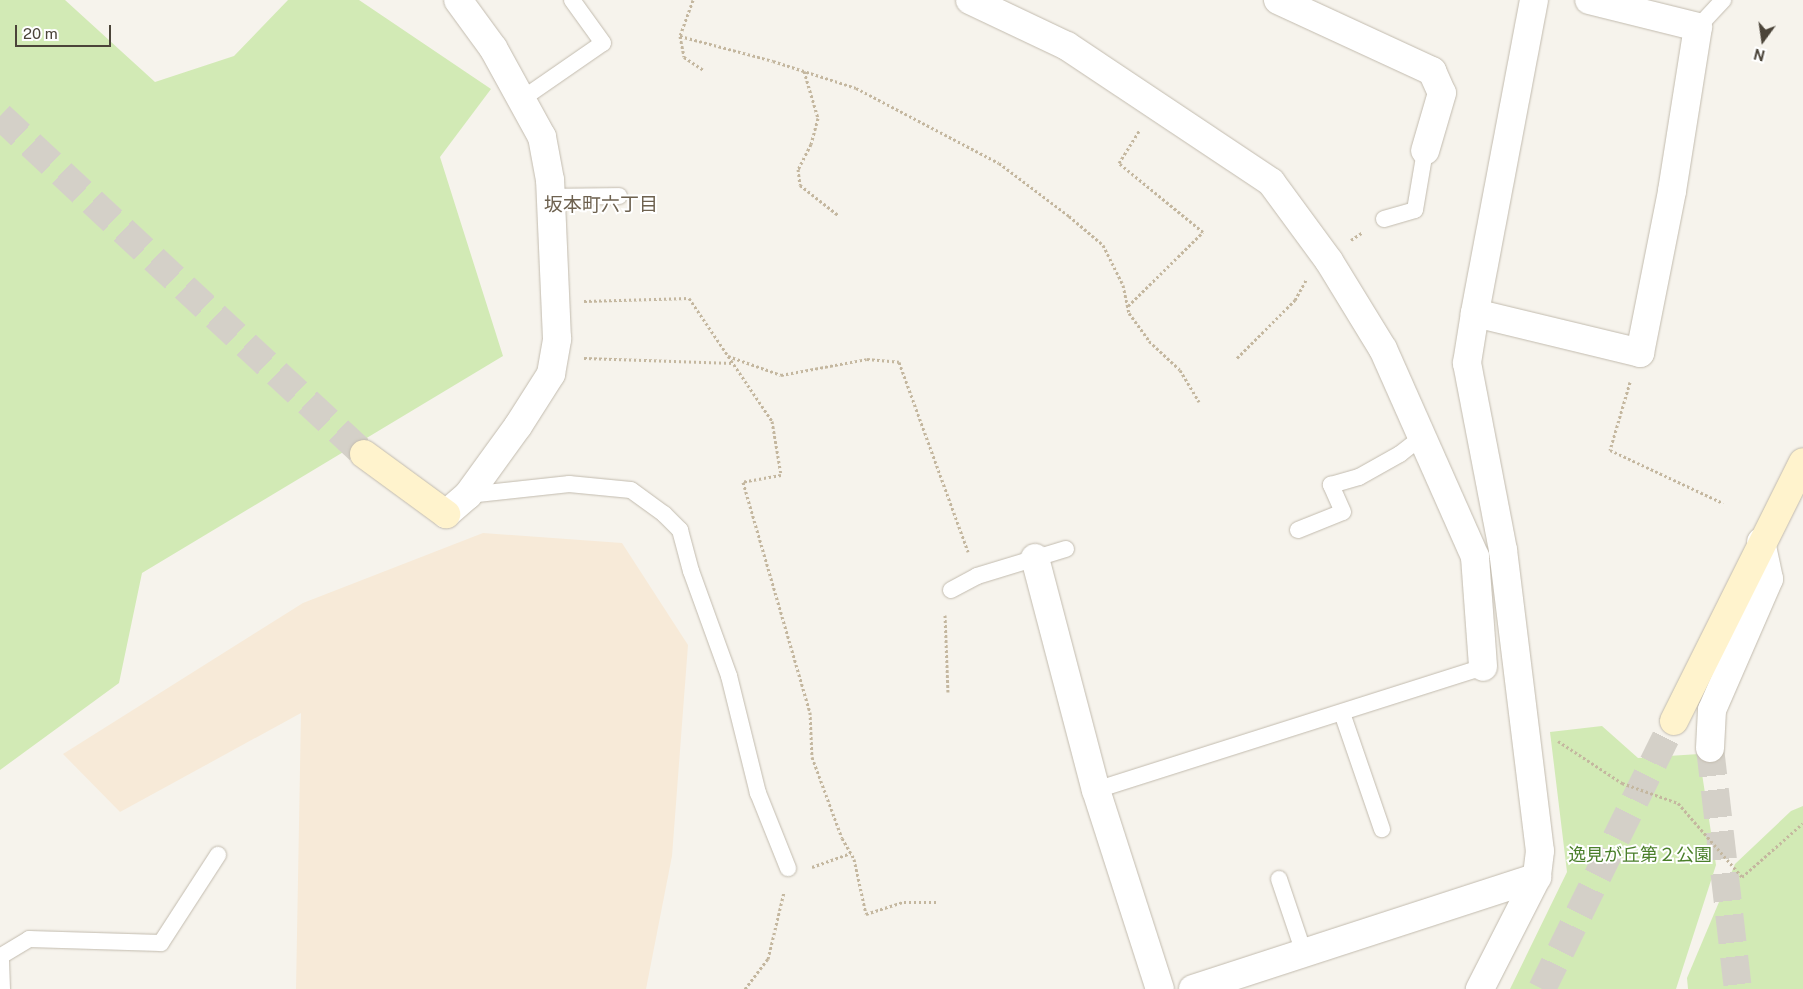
<!DOCTYPE html>
<meta charset="utf-8">
<style>
body{margin:0}
#map{position:relative;width:1803px;height:989px;overflow:hidden;background:#f6f3ec;font-family:"Public Sans","Noto Sans JP",sans-serif}
div>[style]{position:absolute}
.commercial>*{inset:0;background:#f7ead8}
.green>*{inset:0;background:#d2eab5}
.street-tunnel>*{height:28px;margin-top:-14px;transform-origin:0;background:repeating-linear-gradient(90deg,#d4d0c8 0 28px,transparent 0 42px)}
.secondary-tunnel>*{height:28px;margin-top:-14px;transform-origin:0;background:repeating-linear-gradient(90deg,#d4d0c8 0 28px,transparent 0 42px)}
.path>*{height:3px;margin-top:-1.5px;transform-origin:0;background:repeating-linear-gradient(90deg,#c4b79f 0 2.5px,transparent 0 5px)}
.roads{filter:drop-shadow(0 0 1px #c2bbae) drop-shadow(0 0 1px #c2bbae)}
.lane>*{height:16px;margin:-8px;padding:0 8px;transform-origin:8px;border-radius:8px;background:#fff}
.street>*{height:28px;margin:-14px;padding:0 14px;transform-origin:14px;border-radius:14px;background:#fff}
.secondary>*{height:28px;margin:-14px;padding:0 14px;transform-origin:14px;border-radius:14px;background:#fff3cd}
span{translate:-50% -50%;white-space:nowrap;text-align:center;line-height:1.15;-webkit-text-stroke:4px #fff;paint-order:stroke}
.park-label{font-size:18px;color:#4a7f2a}
.neighbourhood-label{font-size:19px;color:#6e6250}
.north{position:absolute;left:1738px;top:15px;width:50px;height:50px;-webkit-text-stroke:4px #fff;paint-order:stroke;rotate:194deg;font-size:14px;font-weight:700;line-height:20px;text-align:center;color:#4b4439}
.north::after{content:'';display:block;margin:auto;width:18px;height:22px;background:#4b4439;clip-path:polygon(50% 0,100% 100%,50% 72%,0 100%)}
.scale{position:absolute;left:15px;top:25px;width:96px;height:22px;box-sizing:border-box;border:2px solid #4b4439;border-top:0;padding-left:6px;font-size:15px;line-height:18px;white-space:nowrap;color:#4b4439;-webkit-text-stroke:4px #fff;paint-order:stroke}
</style>
<div id="map">
<div class="commercial">
<i style="clip-path:polygon(483px 533px,622px 543px,688px 645px,672px 856px,646px 989px,296px 989px,301px 713px,120px 812px,63px 754px,303px 603px)"></i>
</div>
<div class="green">
<i style="clip-path:polygon(0 0,65px 0,155px 82px,234px 56px,288px 0,359px 0,491px 89px,440px 157px,503px 356px,142px 573px,119px 683px,0 770px)"></i>
<i style="clip-path:polygon(1602px 726px,1638px 758px,1699px 754px,1716px 865px,1676px 989px,1510px 989px,1567px 872px,1550px 732px)"></i>
<i style="clip-path:polygon(1803px 806px,1803px 989px,1688px 989px,1687px 978px,1735px 864px,1791px 811px)"></i>
</div>
<div class="street-tunnel">
<i style="left:1710px;top:748px;width:243px;rotate:83.4deg"></i>
</div>
<div class="secondary-tunnel">
<i style="left:0;top:116px;width:497px;rotate:42.9deg"></i>
<i style="left:1542px;top:989px;width:299px;rotate:-63.8deg"></i>
</div>
<div class="path">
<i style="left:693px;top:0;width:38px;rotate:110deg"></i>
<i style="left:680px;top:36px;width:96px;rotate:15deg"></i>
<i style="left:773px;top:61px;width:87px;rotate:18deg"></i>
<i style="left:856px;top:88px;width:161px;rotate:27.7deg"></i>
<i style="left:999px;top:163px;width:88px;rotate:37.1deg"></i>
<i style="left:1069px;top:216px;width:45px;rotate:40.5deg"></i>
<i style="left:1103px;top:245px;width:45px;rotate:63.4deg"></i>
<i style="left:1123px;top:285px;width:29px;rotate:78deg"></i>
<i style="left:1129px;top:313px;width:34px;rotate:54deg"></i>
<i style="left:1149px;top:341px;width:42px;rotate:43.1deg"></i>
<i style="left:1180px;top:370px;width:37px;rotate:59deg"></i>
<i style="left:680px;top:36px;width:21px;rotate:79deg"></i>
<i style="left:684px;top:57px;width:23px;rotate:34deg"></i>
<i style="left:804px;top:71px;width:49px;rotate:73.4deg"></i>
<i style="left:818px;top:118px;width:27px;rotate:105deg"></i>
<i style="left:811px;top:144px;width:28px;rotate:117deg"></i>
<i style="left:798px;top:169px;width:16px;rotate:83deg"></i>
<i style="left:800px;top:185px;width:48px;rotate:38.3deg"></i>
<i style="left:1351px;top:240px;width:14px;rotate:-34deg"></i>
<i style="left:584px;top:301px;width:105px;rotate:-1.6deg"></i>
<i style="left:689px;top:298px;width:148px;rotate:56deg"></i>
<i style="left:772px;top:421px;width:55px;rotate:80.5deg"></i>
<i style="left:781px;top:475px;width:39px;rotate:170deg"></i>
<i style="left:743px;top:482px;width:240px;rotate:73.8deg"></i>
<i style="left:810px;top:712px;width:45px;rotate:87.5deg"></i>
<i style="left:812px;top:757px;width:86px;rotate:69.7deg"></i>
<i style="left:842px;top:838px;width:24px;rotate:60deg"></i>
<i style="left:854px;top:859px;width:56px;rotate:77.7deg"></i>
<i style="left:866px;top:914px;width:40px;rotate:-18deg"></i>
<i style="left:904px;top:902px;width:33px"></i>
<i style="left:1128px;top:306px;width:105px;rotate:-44.6deg"></i>
<i style="left:1203px;top:232px;width:109px;rotate:-140.6deg"></i>
<i style="left:1119px;top:163px;width:38px;rotate:-58deg"></i>
<i style="left:728px;top:356px;width:56px;rotate:19.7deg"></i>
<i style="left:781px;top:375px;width:87px;rotate:-10.5deg"></i>
<i style="left:867px;top:359px;width:32px;rotate:5deg"></i>
<i style="left:899px;top:362px;width:202px;rotate:70deg"></i>
<i style="left:584px;top:358px;width:149px;rotate:1.9deg"></i>
<i style="left:1237px;top:358px;width:82px;rotate:-45deg"></i>
<i style="left:1295px;top:300px;width:23px;rotate:-61deg"></i>
<i style="left:1630px;top:382px;width:71px;rotate:106.4deg"></i>
<i style="left:1610px;top:450px;width:125px;rotate:25.1deg"></i>
<i style="left:945px;top:615px;width:77px;rotate:87.8deg"></i>
<i style="left:1558px;top:741px;width:77px;rotate:33.3deg"></i>
<i style="left:1622px;top:783px;width:59px;rotate:19.7deg"></i>
<i style="left:1678px;top:803px;width:98px;rotate:49.1deg"></i>
<i style="left:1742px;top:877px;width:81px;rotate:-41.5deg"></i>
<i style="left:812px;top:867px;width:41px;rotate:-19.7deg"></i>
<i style="left:745px;top:989px;width:38px;rotate:-53deg"></i>
<i style="left:768px;top:959px;width:69px;rotate:-76.6deg"></i>
</div>
<div class="roads">
<div class="lane">
<i style="left:1698px;top:27px;width:37px;rotate:-47deg"></i>
<i style="left:522px;top:99px;width:98px;rotate:-34.7deg"></i>
<i style="left:603px;top:43px;width:53px;rotate:-125.8deg"></i>
<i style="left:551px;top:197px;width:68px;rotate:-0.8deg"></i>
<i style="left:1384px;top:219px;width:32px;rotate:-16deg"></i>
<i style="left:1415px;top:210px;width:60px;rotate:-80.4deg"></i>
<i style="left:468px;top:495px;width:102px;rotate:-6.2deg"></i>
<i style="left:569px;top:484px;width:62px;rotate:5.5deg"></i>
<i style="left:631px;top:490px;width:41px;rotate:36deg"></i>
<i style="left:664px;top:514px;width:23px;rotate:45deg"></i>
<i style="left:680px;top:530px;width:42px;rotate:75deg"></i>
<i style="left:691px;top:571px;width:112px;rotate:70.1deg"></i>
<i style="left:729px;top:676px;width:121px;rotate:76.1deg"></i>
<i style="left:758px;top:793px;width:81px;rotate:68.2deg"></i>
<i style="left:1298px;top:530px;width:48px;rotate:-21.8deg"></i>
<i style="left:1343px;top:512px;width:30px;rotate:-114deg"></i>
<i style="left:1331px;top:485px;width:29px;rotate:-16deg"></i>
<i style="left:1359px;top:477px;width:47px;rotate:-29.3deg"></i>
<i style="left:1400px;top:454px;width:28px;rotate:-38deg"></i>
<i style="left:951px;top:590px;width:30px;rotate:-28deg"></i>
<i style="left:977px;top:576px;width:93px;rotate:-16.9deg"></i>
<i style="left:1342px;top:713px;width:123px;rotate:71deg"></i>
<i style="left:1096px;top:790px;width:406px;rotate:-17.6deg"></i>
<i style="left:1279px;top:879px;width:78px;rotate:71.3deg"></i>
<i style="left:2px;top:989px;width:33px;rotate:-92deg"></i>
<i style="left:1px;top:956px;width:33px;rotate:-31deg"></i>
<i style="left:29px;top:939px;width:132px;rotate:1.7deg"></i>
<i style="left:161px;top:943px;width:105px;rotate:-57.1deg"></i>
</div>
<div class="street">
<i style="left:970px;top:0;width:107px;rotate:25.4deg"></i>
<i style="left:1067px;top:46px;width:245px;rotate:33.7deg"></i>
<i style="left:1271px;top:182px;width:98px;rotate:53.7deg"></i>
<i style="left:1329px;top:261px;width:103px;rotate:58.5deg"></i>
<i style="left:1383px;top:349px;width:227px;rotate:66.1deg"></i>
<i style="left:1475px;top:557px;width:110px;rotate:85.8deg"></i>
<i style="left:1278px;top:0;width:170px;rotate:24.8deg"></i>
<i style="left:1432px;top:71px;width:24px;rotate:66deg"></i>
<i style="left:1442px;top:93px;width:60px;rotate:106.3deg"></i>
<i style="left:1534px;top:0;width:319px;rotate:100.7deg"></i>
<i style="left:1475px;top:313px;width:170px;rotate:13.6deg"></i>
<i style="left:1640px;top:353px;width:165px;rotate:-78.8deg"></i>
<i style="left:1672px;top:191px;width:166px;rotate:-81deg"></i>
<i style="left:1698px;top:27px;width:112px;rotate:-166.1deg"></i>
<i style="left:1475px;top:313px;width:51px;rotate:99.1deg"></i>
<i style="left:1467px;top:363px;width:190px;rotate:79.1deg"></i>
<i style="left:1503px;top:550px;width:303px;rotate:83deg"></i>
<i style="left:1540px;top:851px;width:26px;rotate:97deg"></i>
<i style="left:1537px;top:877px;width:126px;rotate:117deg"></i>
<i style="left:446px;top:514px;width:29px;rotate:-41deg"></i>
<i style="left:468px;top:495px;width:85px;rotate:-54.1deg"></i>
<i style="left:518px;top:426px;width:62px;rotate:-57.6deg"></i>
<i style="left:551px;top:374px;width:36px;rotate:-80deg"></i>
<i style="left:557px;top:339px;width:159px;rotate:-92.5deg"></i>
<i style="left:550px;top:180px;width:44px;rotate:-100.5deg"></i>
<i style="left:542px;top:137px;width:102px;rotate:-118.8deg"></i>
<i style="left:493px;top:48px;width:59px;rotate:-126.1deg"></i>
<i style="left:1035px;top:558px;width:240px;rotate:75.3deg"></i>
<i style="left:1096px;top:790px;width:209px;rotate:72.2deg"></i>
<i style="left:1710px;top:748px;width:38px;rotate:-87deg"></i>
<i style="left:1712px;top:710px;width:143px;rotate:-66.5deg"></i>
<i style="left:1769px;top:579px;width:38px;rotate:-102deg"></i>
<i style="left:1193px;top:989px;width:362px;rotate:-18deg"></i>
</div>
<div class="secondary">
<i style="left:364px;top:454px;width:102px;rotate:36.2deg"></i>
<i style="left:1674px;top:721px;width:289px;rotate:-63.5deg"></i>
</div>
</div>
<div class="park-label">
<span style="left:1640px;top:855px">逸見が丘第２公園</span>
</div>
<div class="neighbourhood-label">
<span style="left:601px;top:205px">坂本町六丁目</span>
</div>
<div class="north">N</div>
<div class="scale">20 m</div>
</div>
